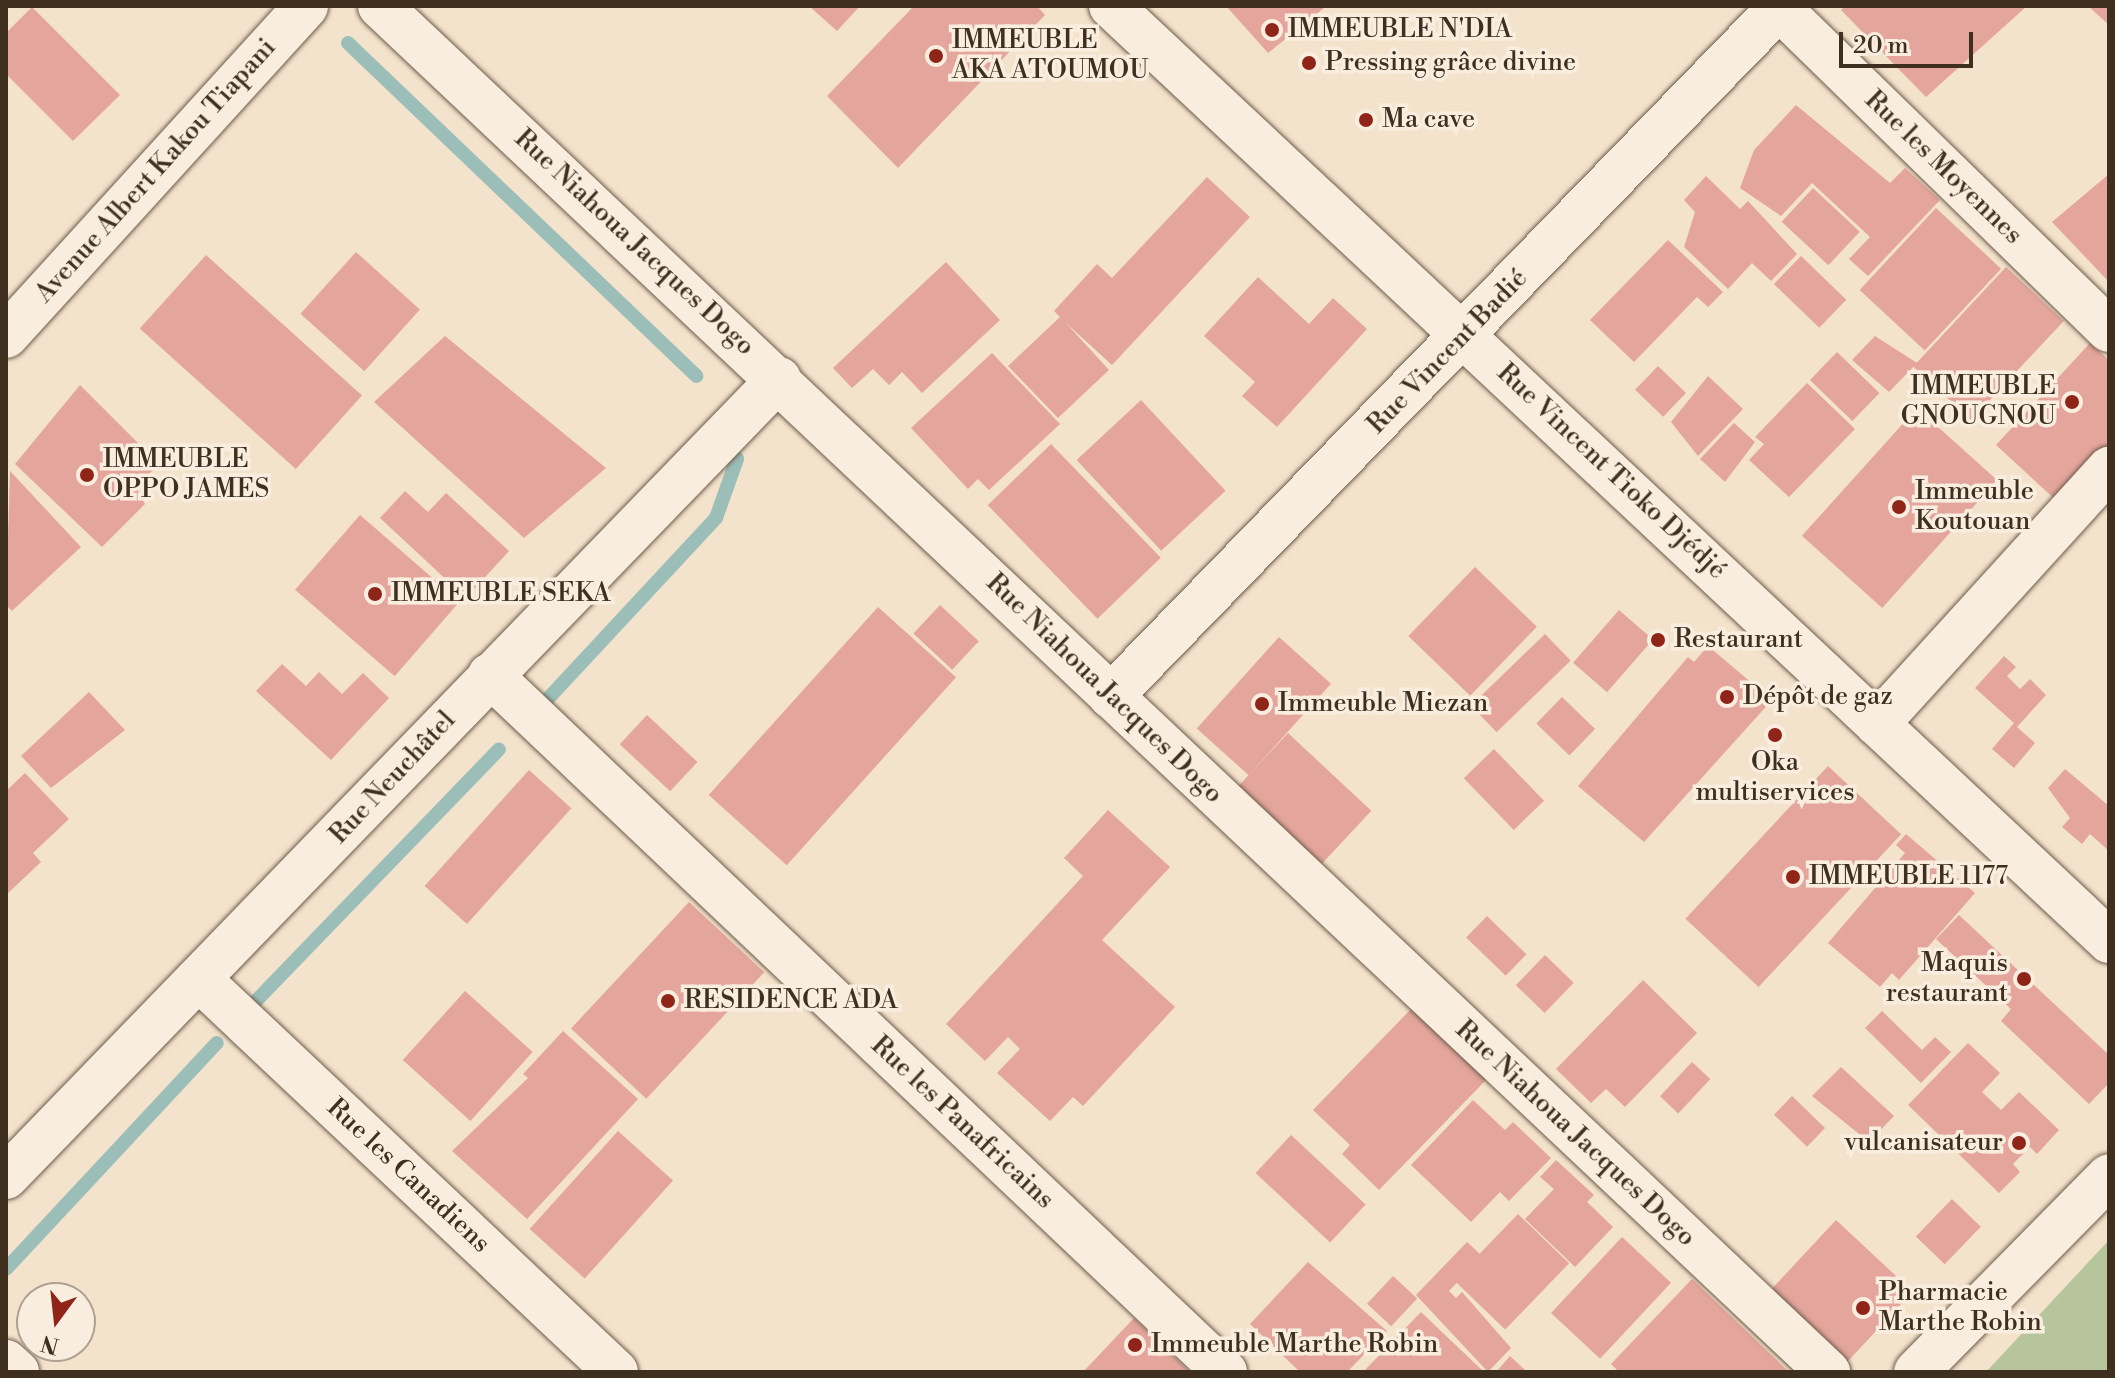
<!DOCTYPE html>
<meta charset="utf-8">
<style>
body{margin:0}
#map{position:relative;width:2115px;height:1378px;overflow:hidden;background:#f4e3cc;font-family:"Libre Bodoni",serif}
div>[style]{position:absolute}
.green>*{inset:0;background:#b6c59c}
.stream>*{height:14px;margin:-7px;padding:0 7px;transform-origin:7px;border-radius:7px;background:#9cbeb9}
.building>*{inset:0;background:#e4a59c;transform-origin:0 0}
.roads{filter:drop-shadow(0 0 2px #6c5c4a) drop-shadow(0 0 2px #6c5c4a)}
.minor>*{height:44px;margin:-22px;padding:0 22px;transform-origin:22px;border-radius:22px;background:#f8edde}
.tertiary>*{height:44px;margin:-22px;padding:0 22px;transform-origin:22px;border-radius:22px;background:#f8edde}
.dots>*{width:22px;height:22px;translate:-50% -50%;box-sizing:border-box;border:4px solid #f8edde;border-radius:50%}
span{translate:-50% -50%;white-space:nowrap;text-align:center;line-height:1.15;-webkit-text-stroke:7px #f8edde;paint-order:stroke}
.poi-label{font-size:26px;color:#3e2f1e}
.left{translate:0 -50%;text-align:left}
.right{translate:-100% -50%;text-align:right}
.street-label{font-size:26px;color:#3e2f1e}
.frame{position:absolute;inset:0;border:8px solid #3e2f1e;pointer-events:none}
.north{position:absolute;left:16px;top:1282px;width:80px;height:80px;box-sizing:border-box;background:#f8edde;border:2px solid #aea191;border-radius:50%;rotate:195deg;font-size:22px;font-weight:700;line-height:32px;text-align:center;color:#3e2f1e}
.north::after{content:'';display:block;margin:auto;width:28px;height:36px;background:#8f2418;clip-path:polygon(50% 0,100% 100%,50% 72%,0 100%)}
.scale{position:absolute;left:1839px;top:32px;width:134px;height:36px;box-sizing:border-box;border:4px solid #3e2f1e;border-top:0;padding-left:10px;font-size:24px;line-height:28px;white-space:nowrap;color:#3e2f1e;-webkit-text-stroke:6px #f8edde;paint-order:stroke}
</style>
<div id="map">
<div class="green">
<i style="clip-path:polygon(2109px 1240px,2109px 1372px,1986px 1372px)"></i>
</div>
<div class="stream">
<i style="left:348px;top:43px;width:482px;rotate:43.7deg"></i>
<i style="left:544px;top:703px;width:253px;rotate:-47.1deg"></i>
<i style="left:716px;top:518px;width:63px;rotate:-70.4deg"></i>
<i style="left:255px;top:1002px;width:351px;rotate:-46deg"></i>
<i style="left:6px;top:1269px;width:309px;rotate:-47deg"></i>
</div>
<div class="building">
<i style="clip-path:polygon(809px 6px,860px 6px,837px 31px)"></i>
<i style="clip-path:polygon(914px 6px,1037px 6px,1045px 15px,898px 168px,827px 96px)"></i>
<i style="clip-path:polygon(1226px 6px,1322px 6px,1324px 8px,1268px 53px)"></i>
<i style="clip-path:polygon(1846px 6px,2027px 6px,1926px 97px,1841px 10px)"></i>
<i style="clip-path:polygon(2088px 6px,2109px 6px,2109px 25px)"></i>
<i style="clip-path:polygon(32px 7px,120px 95px,73px 141px,6px 74px,6px 33px)"></i>
<i style="clip-path:polygon(1796px 105px,1890px 183px,1905px 168px,1940px 200px,1868px 276px,1849px 259px,1870px 237px,1812px 183px,1781px 216px,1740px 188px,1754px 150px)"></i>
<i style="clip-path:polygon(2109px 174px,2109px 282px,2052px 222px)"></i>
<i style="clip-path:polygon(1706px 176px,1740px 209px,1748px 201px,1797px 254px,1771px 281px,1752px 263px,1728px 289px,1684px 247px,1695px 212px,1684px 200px)"></i>
<i style="clip-path:polygon(1207px 177px,1250px 217px,1112px 365px,1066px 323px,1109px 370px,1058px 418px,1008px 366px,1060px 317px,1054px 311px,1097px 264px,1112px 278px)"></i>
<i style="left:1813px;top:188px;width:64px;height:46px;rotate:43deg"></i>
<i style="left:1936px;top:208px;width:89px;height:112px;rotate:43deg"></i>
<i style="clip-path:polygon(1668px 240px,1723px 292px,1708px 307px,1697px 297px,1634px 362px,1590px 320px)"></i>
<i style="left:356px;top:252px;width:86px;height:83px;rotate:42deg"></i>
<i style="left:206px;top:255px;width:210px;height:99px;rotate:42deg"></i>
<i style="left:1801px;top:256px;width:63px;height:39px;rotate:44deg"></i>
<i style="clip-path:polygon(946px 262px,1000px 320px,922px 393px,902px 372px,889px 385px,873px 369px,852px 388px,833px 368px)"></i>
<i style="left:2006px;top:267px;width:79px;height:136px;rotate:43deg"></i>
<i style="clip-path:polygon(1258px 277px,1309px 324px,1333px 298px,1367px 329px,1277px 427px,1242px 396px,1255px 382px,1204px 336px)"></i>
<i style="clip-path:polygon(445px 336px,606px 468px,524px 538px,374px 402px)"></i>
<i style="clip-path:polygon(1875px 336px,1917px 363px,1889px 392px,1852px 360px)"></i>
<i style="clip-path:polygon(2090px 343px,2109px 360px,2109px 445px,2059px 503px,1996px 445px)"></i>
<i style="left:1837px;top:352px;width:59px;height:39px;rotate:44deg"></i>
<i style="clip-path:polygon(992px 353px,1060px 424px,989px 490px,978px 479px,968px 489px,911px 428px)"></i>
<i style="left:1658px;top:366px;width:39px;height:33px;rotate:44deg"></i>
<i style="clip-path:polygon(1708px 376px,1743px 409px,1698px 456px,1671px 422px)"></i>
<i style="clip-path:polygon(1807px 383px,1855px 429px,1789px 497px,1749px 460px,1764px 444px,1755px 437px)"></i>
<i style="clip-path:polygon(80px 385px,159px 464px,136px 487px,145px 504px,102px 547px,15px 464px)"></i>
<i style="left:1141px;top:400px;width:124px;height:88px;rotate:47deg"></i>
<i style="left:1917px;top:408px;width:108px;height:172px;rotate:42deg"></i>
<i style="clip-path:polygon(1734px 423px,1755px 442px,1725px 482px,1700px 459px)"></i>
<i style="left:1051px;top:444px;width:158px;height:88px;rotate:46deg"></i>
<i style="clip-path:polygon(10px 471px,81px 547px,12px 611px,6px 605px)"></i>
<i style="clip-path:polygon(405px 491px,428px 512px,446px 493px,509px 551px,466px 598px,380px 518px)"></i>
<i style="left:360px;top:515px;width:132px;height:99px;rotate:41deg"></i>
<i style="left:1475px;top:567px;width:86px;height:96px;rotate:44deg"></i>
<i style="left:940px;top:605px;width:53px;height:39px;rotate:43deg"></i>
<i style="left:878px;top:607px;width:105px;height:253px;rotate:42deg"></i>
<i style="left:1619px;top:610px;width:45px;height:70px;rotate:41deg"></i>
<i style="left:1545px;top:634px;width:37px;height:103px;rotate:46deg"></i>
<i style="left:1279px;top:637px;width:70px;height:123px;rotate:42deg"></i>
<i style="clip-path:polygon(1708px 646px,1772px 700px,1644px 842px,1578px 786px,1688px 657px,1694px 662px)"></i>
<i style="clip-path:polygon(2004px 656px,2016px 667px,2007px 676px,2020px 689px,2030px 679px,2046px 695px,2017px 727px,2035px 743px,2014px 768px,1992px 749px,2014px 723px,1975px 688px)"></i>
<i style="clip-path:polygon(282px 664px,306px 686px,319px 672px,342px 694px,363px 673px,389px 698px,331px 760px,256px 691px)"></i>
<i style="clip-path:polygon(89px 692px,125px 730px,51px 788px,21px 756px)"></i>
<i style="left:1562px;top:697px;width:46px;height:37px;rotate:44deg"></i>
<i style="left:647px;top:715px;width:69px;height:40px;rotate:43deg"></i>
<i style="left:1288px;top:733px;width:114px;height:74px;rotate:43deg"></i>
<i style="left:1494px;top:749px;width:72px;height:42px;rotate:46deg"></i>
<i style="left:1828px;top:766px;width:100px;height:209px;rotate:43deg"></i>
<i style="clip-path:polygon(2065px 769px,2109px 806px,2109px 851px,2090px 834px,2082px 844px,2062px 827px,2070px 818px,2048px 788px)"></i>
<i style="left:529px;top:770px;width:57px;height:156px;rotate:42deg"></i>
<i style="clip-path:polygon(25px 773px,69px 819px,33px 853px,41px 862px,6px 895px,6px 791px)"></i>
<i style="clip-path:polygon(1108px 810px,1170px 867px,1102px 940px,1175px 1007px,1083px 1106px,1073px 1097px,1050px 1121px,997px 1073px,1020px 1049px,1008px 1037px,985px 1061px,946px 1024px,1083px 876px,1064px 858px)"></i>
<i style="clip-path:polygon(1906px 834px,1975px 893px,1899px 980px,1892px 973px,1880px 987px,1828px 943px,1905px 853px,1896px 845px)"></i>
<i style="left:689px;top:902px;width:103px;height:173px;rotate:43deg"></i>
<i style="clip-path:polygon(1959px 915px,2109px 1055px,2109px 1083px,2089px 1104px,2001px 1021px,2011px 1009px,1936px 939px)"></i>
<i style="left:1487px;top:916px;width:55px;height:30px;rotate:44deg"></i>
<i style="left:1545px;top:955px;width:40px;height:42px;rotate:44deg"></i>
<i style="clip-path:polygon(1643px 980px,1697px 1033px,1625px 1107px,1606px 1089px,1591px 1103px,1556px 1069px)"></i>
<i style="left:465px;top:991px;width:91px;height:93px;rotate:42deg"></i>
<i style="clip-path:polygon(1412px 1008px,1487px 1079px,1379px 1190px,1342px 1154px,1350px 1145px,1313px 1110px)"></i>
<i style="clip-path:polygon(1882px 1011px,1922px 1050px,1935px 1037px,1951px 1052px,1921px 1083px,1865px 1028px)"></i>
<i style="clip-path:polygon(563px 1031px,638px 1099px,527px 1219px,452px 1151px,528px 1078px,523px 1074px)"></i>
<i style="clip-path:polygon(1968px 1043px,2000px 1073px,1982px 1092px,2001px 1110px,2019px 1092px,2059px 1130px,2037px 1154px,2030px 1147px,2013px 1164px,2020px 1172px,1999px 1193px,1908px 1105px)"></i>
<i style="left:1692px;top:1062px;width:25px;height:47px;rotate:43deg"></i>
<i style="clip-path:polygon(1841px 1067px,1894px 1116px,1869px 1142px,1812px 1096px)"></i>
<i style="left:1792px;top:1096px;width:46px;height:26px;rotate:44deg"></i>
<i style="clip-path:polygon(1473px 1100px,1505px 1130px,1513px 1122px,1551px 1158px,1509px 1201px,1500px 1192px,1471px 1222px,1411px 1165px)"></i>
<i style="left:618px;top:1131px;width:74px;height:132px;rotate:42deg"></i>
<i style="left:1291px;top:1135px;width:102px;height:52px;rotate:43deg"></i>
<i style="clip-path:polygon(1556px 1160px,1594px 1195px,1587px 1202px,1613px 1227px,1575px 1267px,1525px 1219px,1554px 1189px,1540px 1177px)"></i>
<i style="left:1952px;top:1199px;width:40px;height:52px;rotate:44deg"></i>
<i style="left:1518px;top:1214px;width:71px;height:92px;rotate:44deg"></i>
<i style="left:1836px;top:1220px;width:105px;height:99px;rotate:43deg"></i>
<i style="left:1622px;top:1237px;width:67px;height:104px;rotate:43deg"></i>
<i style="clip-path:polygon(1467px 1242px,1482px 1256px,1449px 1291px,1456px 1298px,1462px 1292px,1511px 1348px,1488px 1372px,1416px 1295px)"></i>
<i style="clip-path:polygon(1308px 1262px,1387px 1331px,1347px 1372px,1300px 1372px,1250px 1324px)"></i>
<i style="left:1393px;top:1276px;width:33px;height:38px;rotate:43deg"></i>
<i style="clip-path:polygon(1692px 1279px,1789px 1372px,1619px 1372px,1611px 1364px)"></i>
<i style="clip-path:polygon(1421px 1312px,1484px 1372px,1363px 1372px)"></i>
<i style="clip-path:polygon(1134px 1318px,1190px 1372px,1083px 1372px)"></i>
<i style="clip-path:polygon(1510px 1356px,1527px 1372px,1496px 1372px)"></i>
</div>
<div class="roads">
<div class="minor">
<i style="left:380px;top:6px;width:1991px;rotate:43.33deg"></i>
<i style="left:1777px;top:6px;width:464px;rotate:44.3deg"></i>
<i style="left:6px;top:336px;width:446px;rotate:-47.7deg"></i>
<i style="left:490px;top:675px;width:1013px;rotate:43.48deg"></i>
<i style="left:1111px;top:696px;width:962px;rotate:-45.84deg"></i>
<i style="left:1877px;top:724px;width:345px;rotate:-47.7deg"></i>
<i style="left:201px;top:981px;width:570px;rotate:43.29deg"></i>
<i style="left:6px;top:1177px;width:1111px;rotate:-45.91deg"></i>
<i style="left:6px;top:1362px;width:15px;rotate:42deg"></i>
<i style="left:1916px;top:1372px;width:275px;rotate:-45.4deg"></i>
</div>
<div class="tertiary">
<i style="left:1111px;top:6px;width:1368px;rotate:43.13deg"></i>
</div>
</div>
<div class="dots">
<i style="left:1272px;top:30px;background:#8f2418"></i>
<i style="left:936px;top:56px;background:#8f2418"></i>
<i style="left:1309px;top:63px;background:#8f2418"></i>
<i style="left:1366px;top:120px;background:#8f2418"></i>
<i style="left:2072px;top:402px;background:#8f2418"></i>
<i style="left:87px;top:475px;background:#8f2418"></i>
<i style="left:1899px;top:507px;background:#8f2418"></i>
<i style="left:375px;top:594px;background:#8f2418"></i>
<i style="left:1658px;top:640px;background:#8f2418"></i>
<i style="left:1727px;top:697px;background:#8f2418"></i>
<i style="left:1262px;top:704px;background:#8f2418"></i>
<i style="left:1775px;top:735px;background:#8f2418"></i>
<i style="left:1793px;top:877px;background:#8f2418"></i>
<i style="left:2024px;top:979px;background:#8f2418"></i>
<i style="left:668px;top:1001px;background:#8f2418"></i>
<i style="left:2019px;top:1143px;background:#8f2418"></i>
<i style="left:1863px;top:1308px;background:#8f2418"></i>
<i style="left:1135px;top:1345px;background:#8f2418"></i>
</div>
<div class="poi-label">
<span class="left" style="left:1288px;top:30px">IMMEUBLE N'DIA</span>
<span class="left" style="left:952px;top:56px">IMMEUBLE<br>AKA ATOUMOU</span>
<span class="left" style="left:1325px;top:63px">Pressing grâce divine</span>
<span class="left" style="left:1382px;top:120px">Ma cave</span>
<span class="right" style="left:2056px;top:402px">IMMEUBLE<br>GNOUGNOU</span>
<span class="left" style="left:103px;top:475px">IMMEUBLE<br>OPPO JAMES</span>
<span class="left" style="left:1915px;top:507px">Immeuble<br>Koutouan</span>
<span class="left" style="left:391px;top:594px">IMMEUBLE SEKA</span>
<span class="left" style="left:1674px;top:640px">Restaurant</span>
<span class="left" style="left:1743px;top:697px">Dépôt de gaz</span>
<span class="left" style="left:1278px;top:704px">Immeuble Miezan</span>
<span style="left:1775px;top:778px">Oka<br>multiservices</span>
<span class="left" style="left:1809px;top:877px">IMMEUBLE 1177</span>
<span class="right" style="left:2008px;top:979px">Maquis<br>restaurant</span>
<span class="left" style="left:684px;top:1001px">RESIDENCE ADA</span>
<span class="right" style="left:2003px;top:1143px">vulcanisateur</span>
<span class="left" style="left:1879px;top:1308px">Pharmacie<br>Marthe Robin</span>
<span class="left" style="left:1151px;top:1345px">Immeuble Marthe Robin</span>
</div>
<div class="street-label">
<span style="left:1943px;top:168px;rotate:44deg">Rue les Moyennes</span>
<span style="left:156px;top:171px;rotate:-48deg">Avenue Albert Kakou Tiapani</span>
<span style="left:634px;top:243px;rotate:43deg">Rue Niahoua Jacques Dogo</span>
<span style="left:1448px;top:352px;rotate:-46deg">Rue Vincent Badié</span>
<span style="left:1611px;top:472px;rotate:43deg">Rue Vincent Tioko Djédjé</span>
<span style="left:1104px;top:689px;rotate:44deg">Rue Niahoua Jacques Dogo</span>
<span style="left:393px;top:778px;rotate:-47deg">Rue Neuchâtel</span>
<span style="left:962px;top:1123px;rotate:43deg">Rue les Panafricains</span>
<span style="left:1575px;top:1134px;rotate:43deg">Rue Niahoua Jacques Dogo</span>
<span style="left:408px;top:1176px;rotate:43deg">Rue les Canadiens</span>
</div>
<div class="frame"></div>
<div class="north">N</div>
<div class="scale">20 m</div>
</div>
